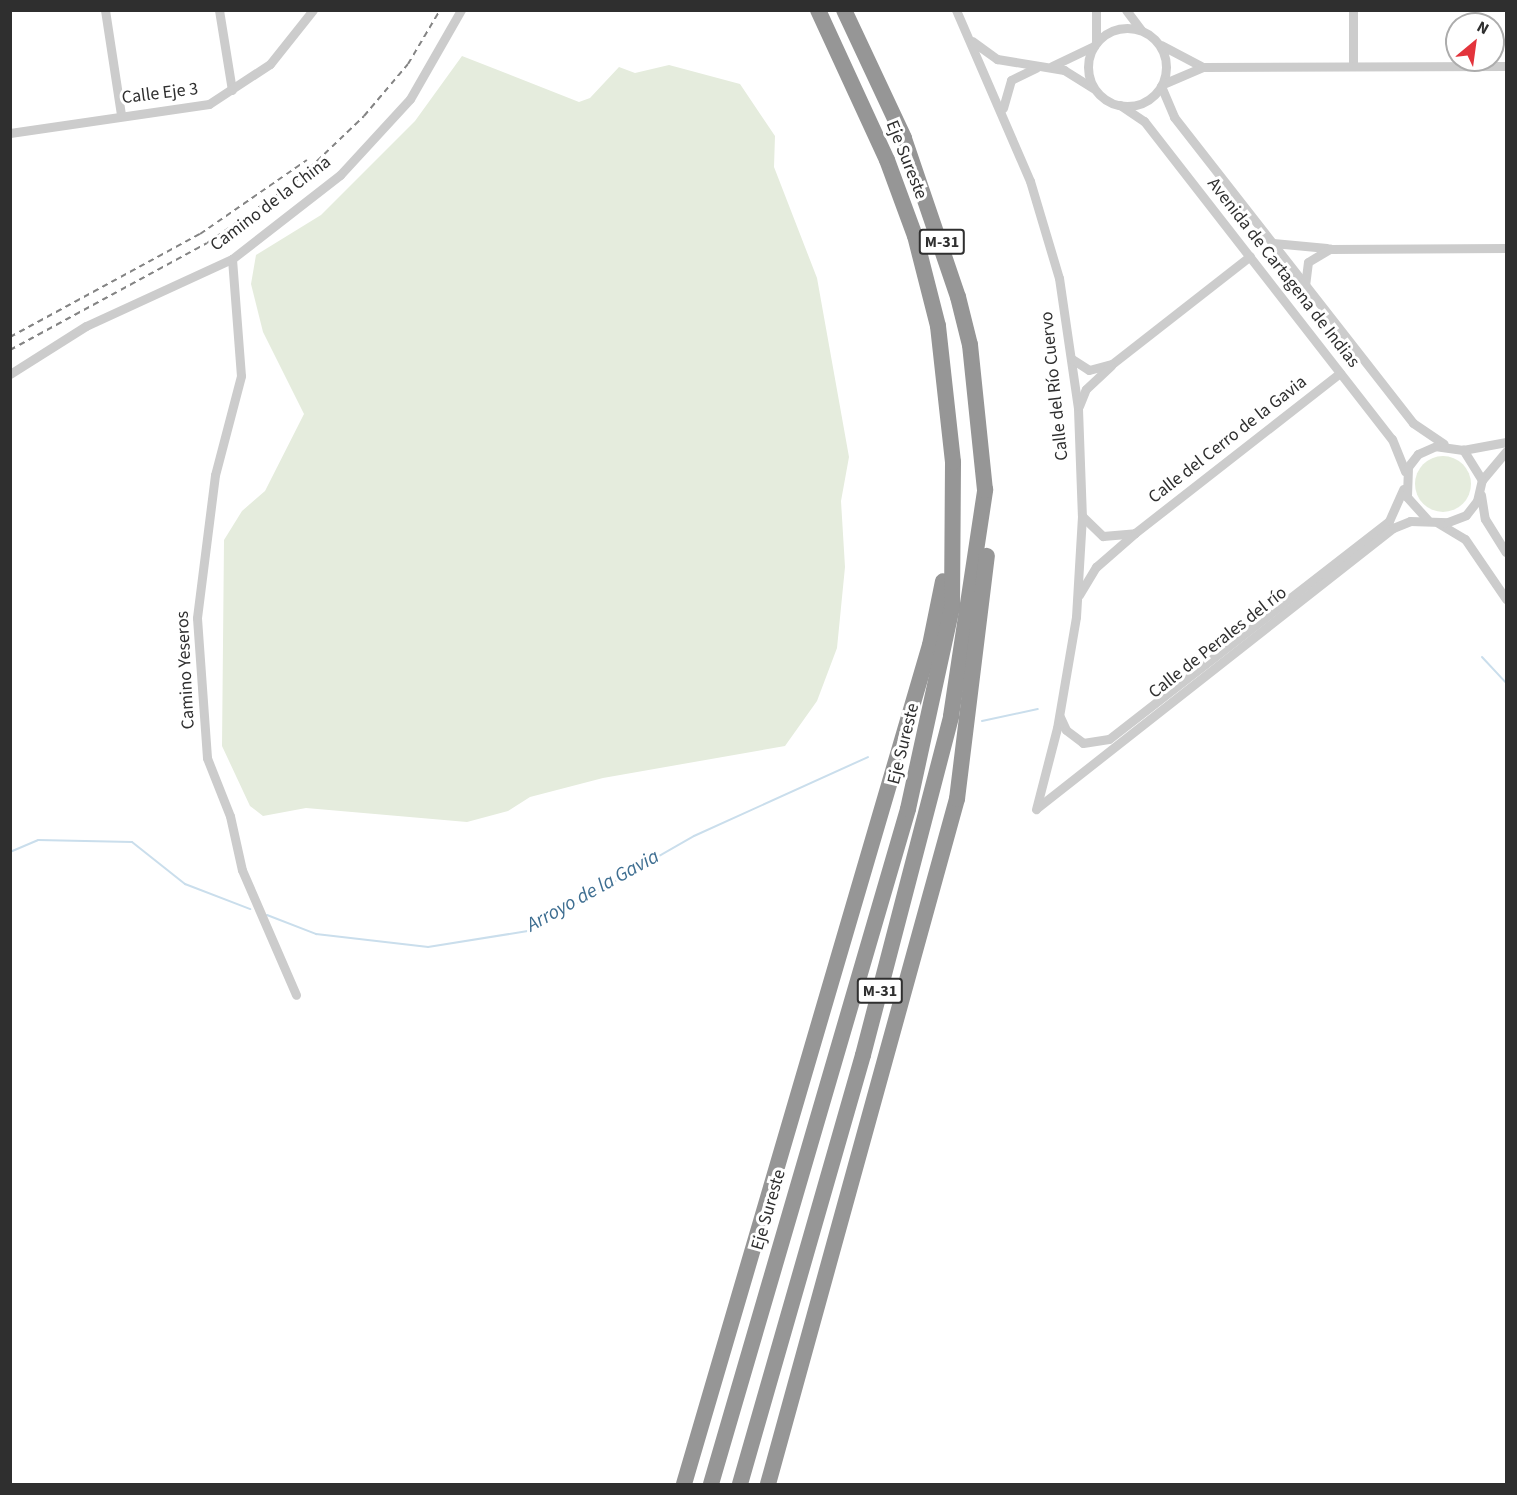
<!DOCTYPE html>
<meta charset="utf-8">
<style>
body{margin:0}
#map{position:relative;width:1517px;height:1495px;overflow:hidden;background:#fff;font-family:"Source Sans 3",sans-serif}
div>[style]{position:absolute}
.green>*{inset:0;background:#e5ecdd}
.round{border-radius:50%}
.stream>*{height:2px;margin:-1px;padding:0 1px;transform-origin:1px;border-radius:1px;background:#cadeec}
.minor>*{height:9px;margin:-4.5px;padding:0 4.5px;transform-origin:4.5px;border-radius:4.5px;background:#ccc}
.minor>.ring{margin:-4.5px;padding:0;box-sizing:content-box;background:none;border:9px solid #ccc;border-radius:50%}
.motorway>*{height:16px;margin:-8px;padding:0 8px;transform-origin:8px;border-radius:8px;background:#969696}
.rail>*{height:2px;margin-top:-1px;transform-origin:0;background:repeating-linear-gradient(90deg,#848484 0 6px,transparent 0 10.5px)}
span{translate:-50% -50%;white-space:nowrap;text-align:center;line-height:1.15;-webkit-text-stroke:6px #fff;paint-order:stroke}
.shield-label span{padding:2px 4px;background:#fff;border:2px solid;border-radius:4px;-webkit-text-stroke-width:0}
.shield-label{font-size:16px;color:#2f2f2f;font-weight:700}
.street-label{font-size:18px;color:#2f2f2f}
.water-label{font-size:20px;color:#3e6e91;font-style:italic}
.frame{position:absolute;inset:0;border:12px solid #2f2f2f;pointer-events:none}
.north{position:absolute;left:1445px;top:12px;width:60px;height:60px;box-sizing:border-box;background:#fff;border:2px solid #acacac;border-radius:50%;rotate:29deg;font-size:16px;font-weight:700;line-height:24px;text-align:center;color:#2f2f2f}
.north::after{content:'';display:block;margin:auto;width:21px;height:27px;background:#e3343c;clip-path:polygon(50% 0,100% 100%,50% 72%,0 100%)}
</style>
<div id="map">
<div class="green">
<i style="clip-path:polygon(462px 56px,579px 102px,590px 98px,619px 67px,635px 73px,669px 65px,740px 84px,775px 136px,774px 167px,817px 278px,849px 457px,841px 501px,845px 567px,837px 648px,817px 701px,785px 746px,603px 778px,530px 797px,508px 811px,467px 822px,306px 808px,263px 816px,250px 806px,222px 746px,224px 540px,242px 511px,265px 491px,304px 414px,263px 332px,251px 284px,256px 255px,321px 215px,415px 121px)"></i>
<i class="round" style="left:1415px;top:456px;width:56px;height:56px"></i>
</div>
<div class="stream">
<i style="left:1482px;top:657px;width:35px;rotate:47deg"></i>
<i style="left:982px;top:721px;width:57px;rotate:-12.1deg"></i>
<i style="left:10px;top:852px;width:30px;rotate:-23deg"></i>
<i style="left:38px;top:840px;width:94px;rotate:1.2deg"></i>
<i style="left:132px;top:842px;width:68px;rotate:38.4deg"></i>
<i style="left:185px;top:884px;width:70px;rotate:21deg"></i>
<i style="left:267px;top:915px;width:53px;rotate:21.2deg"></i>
<i style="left:316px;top:934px;width:113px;rotate:6.6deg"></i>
<i style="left:428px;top:947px;width:101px;rotate:-9.1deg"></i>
<i style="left:528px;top:931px;width:191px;rotate:-29.8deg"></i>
<i style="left:694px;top:836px;width:191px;rotate:-24.4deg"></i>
</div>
<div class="minor">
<i style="left:105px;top:10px;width:106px;rotate:81.3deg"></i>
<i style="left:219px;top:10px;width:81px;rotate:80.8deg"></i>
<i style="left:956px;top:10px;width:186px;rotate:66.6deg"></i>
<i style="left:1030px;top:181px;width:101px;rotate:73.4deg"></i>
<i style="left:1059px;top:278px;width:132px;rotate:81.7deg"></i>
<i style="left:1078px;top:409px;width:107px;rotate:87.9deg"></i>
<i style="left:1082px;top:516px;width:101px;rotate:93.4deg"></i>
<i style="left:1076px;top:617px;width:113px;rotate:99.7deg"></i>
<i style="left:1057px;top:728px;width:84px;rotate:104.5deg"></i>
<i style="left:1126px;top:10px;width:25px;rotate:53deg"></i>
<i style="left:1353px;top:10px;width:56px;rotate:90deg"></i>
<i class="ring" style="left:1088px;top:28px;width:69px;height:69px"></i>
<i style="left:972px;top:41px;width:31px;rotate:36deg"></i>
<i style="left:997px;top:59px;width:68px;rotate:9.3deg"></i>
<i style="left:1064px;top:70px;width:34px;rotate:32deg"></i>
<i style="left:1096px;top:43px;width:33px;rotate:-90deg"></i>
<i style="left:1161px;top:45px;width:45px;rotate:27.7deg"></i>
<i style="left:1052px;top:66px;width:47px;rotate:-25.5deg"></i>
<i style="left:1163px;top:84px;width:43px;rotate:-23deg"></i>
<i style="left:1203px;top:67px;width:303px;rotate:-0.2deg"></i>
<i style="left:1161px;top:86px;width:34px;rotate:67deg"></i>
<i style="left:1174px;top:117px;width:388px;rotate:52deg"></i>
<i style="left:1413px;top:423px;width:37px;rotate:34deg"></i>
<i style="left:1120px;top:105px;width:29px;rotate:34deg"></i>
<i style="left:1144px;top:121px;width:403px;rotate:52.1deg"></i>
<i style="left:1392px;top:439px;width:35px;rotate:68deg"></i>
<i style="left:1003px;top:108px;width:29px;rotate:-74deg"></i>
<i style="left:1011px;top:80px;width:28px;rotate:-26deg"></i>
<i style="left:10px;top:133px;width:201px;rotate:-8.3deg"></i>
<i style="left:209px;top:104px;width:73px;rotate:-33.3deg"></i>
<i style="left:270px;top:64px;width:69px;rotate:-51.5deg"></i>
<i style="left:1273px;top:243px;width:54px;rotate:5.3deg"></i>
<i style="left:232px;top:259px;width:117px;rotate:85.6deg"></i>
<i style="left:241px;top:376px;width:102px;rotate:104.7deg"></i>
<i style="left:215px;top:475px;width:144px;rotate:97.2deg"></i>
<i style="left:197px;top:618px;width:140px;rotate:85.9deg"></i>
<i style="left:207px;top:758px;width:62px;rotate:68.4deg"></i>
<i style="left:230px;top:816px;width:55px;rotate:77.5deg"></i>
<i style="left:242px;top:870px;width:136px;rotate:66.6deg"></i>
<i style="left:1305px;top:286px;width:24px;rotate:-83deg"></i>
<i style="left:1308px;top:262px;width:26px;rotate:-31deg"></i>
<i style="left:1330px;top:249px;width:176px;rotate:-0.3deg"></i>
<i style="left:1072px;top:359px;width:20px;rotate:33deg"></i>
<i style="left:1089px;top:370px;width:24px;rotate:-15deg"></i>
<i style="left:1112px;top:364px;width:175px;rotate:-38deg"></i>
<i style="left:10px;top:374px;width:90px;rotate:-32.3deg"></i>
<i style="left:86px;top:326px;width:161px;rotate:-24.7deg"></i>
<i style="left:232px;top:259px;width:137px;rotate:-37.9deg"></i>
<i style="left:340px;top:175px;width:103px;rotate:-47.4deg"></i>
<i style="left:410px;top:99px;width:103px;rotate:-60.2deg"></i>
<i style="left:1079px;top:406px;width:18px;rotate:-68deg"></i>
<i style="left:1086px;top:389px;width:34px;rotate:-43deg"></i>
<i style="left:1463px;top:450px;width:44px;rotate:-10.5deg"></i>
<i style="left:1482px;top:480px;width:38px;rotate:-50deg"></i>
<i style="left:1481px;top:495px;width:24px;rotate:81deg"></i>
<i style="left:1485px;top:519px;width:39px;rotate:58deg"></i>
<i style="left:1082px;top:516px;width:29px;rotate:44deg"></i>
<i style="left:1103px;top:536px;width:32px;rotate:-5deg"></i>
<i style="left:1438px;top:523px;width:31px;rotate:31deg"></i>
<i style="left:1465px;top:539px;width:73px;rotate:55.7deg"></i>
<i style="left:1079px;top:595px;width:33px;rotate:-59deg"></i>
<i style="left:1096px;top:567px;width:52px;rotate:-41.1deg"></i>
<i style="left:1135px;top:533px;width:260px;rotate:-38deg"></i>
<i style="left:1060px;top:717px;width:14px;rotate:65deg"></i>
<i style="left:1066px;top:730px;width:21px;rotate:37deg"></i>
<i style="left:1083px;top:743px;width:26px;rotate:-9deg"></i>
<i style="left:1109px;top:739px;width:355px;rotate:-37.9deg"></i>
<i style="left:1389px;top:521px;width:35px;rotate:-66deg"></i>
<i style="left:1037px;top:808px;width:453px;rotate:-38.2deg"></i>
<i style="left:1393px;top:528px;width:18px;rotate:-22deg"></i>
<i style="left:1410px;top:521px;width:38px;rotate:2deg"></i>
<i style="left:1448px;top:522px;width:19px;rotate:-21deg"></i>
<i style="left:1466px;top:515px;width:18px;rotate:-52deg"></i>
<i style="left:1477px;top:501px;width:22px;rotate:-77deg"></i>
<i style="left:1482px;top:480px;width:36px;rotate:-122deg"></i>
<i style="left:1463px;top:450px;width:27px;rotate:-172deg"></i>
<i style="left:1436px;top:446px;width:20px;rotate:156deg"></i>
<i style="left:1418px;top:454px;width:16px;rotate:128deg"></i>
<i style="left:1408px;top:467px;width:30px;rotate:92deg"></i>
<i style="left:1407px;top:497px;width:31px;rotate:48deg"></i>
</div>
<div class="motorway">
<i style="left:684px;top:1484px;width:874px;rotate:-73.66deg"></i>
<i style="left:930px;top:645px;width:65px;rotate:-78.5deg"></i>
<i style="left:711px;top:1484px;width:703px;rotate:-73.73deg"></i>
<i style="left:908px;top:809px;width:207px;rotate:-77.7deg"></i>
<i style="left:952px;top:607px;width:145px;rotate:-89.6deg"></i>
<i style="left:953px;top:462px;width:137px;rotate:-96.3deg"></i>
<i style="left:938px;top:326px;width:93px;rotate:-104.3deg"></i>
<i style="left:915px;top:236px;width:81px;rotate:-110.2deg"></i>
<i style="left:887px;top:160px;width:165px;rotate:-114.7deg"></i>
<i style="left:740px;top:1484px;width:446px;rotate:-74deg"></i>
<i style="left:863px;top:1055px;width:350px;rotate:-75.4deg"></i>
<i style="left:951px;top:716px;width:229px;rotate:-81.4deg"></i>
<i style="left:985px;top:490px;width:146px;rotate:-95.9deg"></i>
<i style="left:970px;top:345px;width:49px;rotate:-104deg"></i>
<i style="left:958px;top:297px;width:168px;rotate:-108.8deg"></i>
<i style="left:904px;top:138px;width:141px;rotate:-115.1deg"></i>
<i style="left:768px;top:1484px;width:711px;rotate:-74.58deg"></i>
<i style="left:957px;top:799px;width:245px;rotate:-83deg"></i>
</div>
<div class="rail">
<i style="left:10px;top:337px;width:216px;rotate:-28.5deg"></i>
<i style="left:200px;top:234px;width:130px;rotate:-34.7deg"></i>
<i style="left:10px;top:350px;width:224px;rotate:-28.5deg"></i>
<i style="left:207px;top:243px;width:106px;rotate:-34.6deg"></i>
<i style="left:294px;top:183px;width:97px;rotate:-43.7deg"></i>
<i style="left:364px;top:116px;width:68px;rotate:-49.8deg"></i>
<i style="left:408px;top:64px;width:63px;rotate:-59.3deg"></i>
</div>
<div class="shield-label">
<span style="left:942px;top:242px">M-31</span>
<span style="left:880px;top:991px">M-31</span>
</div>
<div class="street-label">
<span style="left:160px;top:94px;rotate:-7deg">Calle Eje 3</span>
<span style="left:906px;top:160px;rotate:68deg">Eje Sureste</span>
<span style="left:271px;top:204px;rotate:-37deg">Camino de la China</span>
<span style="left:1283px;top:273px;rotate:52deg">Avenida de Cartagena de Indias</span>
<span style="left:1055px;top:386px;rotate:-96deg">Calle del Río Cuervo</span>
<span style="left:1228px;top:440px;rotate:-38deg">Calle del Cerro de la Gavia</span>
<span style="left:1218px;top:643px;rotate:-38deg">Calle de Perales del río</span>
<span style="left:186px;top:670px;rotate:-93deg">Camino Yeseros</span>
<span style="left:904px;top:744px;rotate:-76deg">Eje Sureste</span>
<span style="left:769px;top:1210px;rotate:-74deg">Eje Sureste</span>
</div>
<div class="water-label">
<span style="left:593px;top:891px;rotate:-29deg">Arroyo de la Gavia</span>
</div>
<div class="frame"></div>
<div class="north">N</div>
</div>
